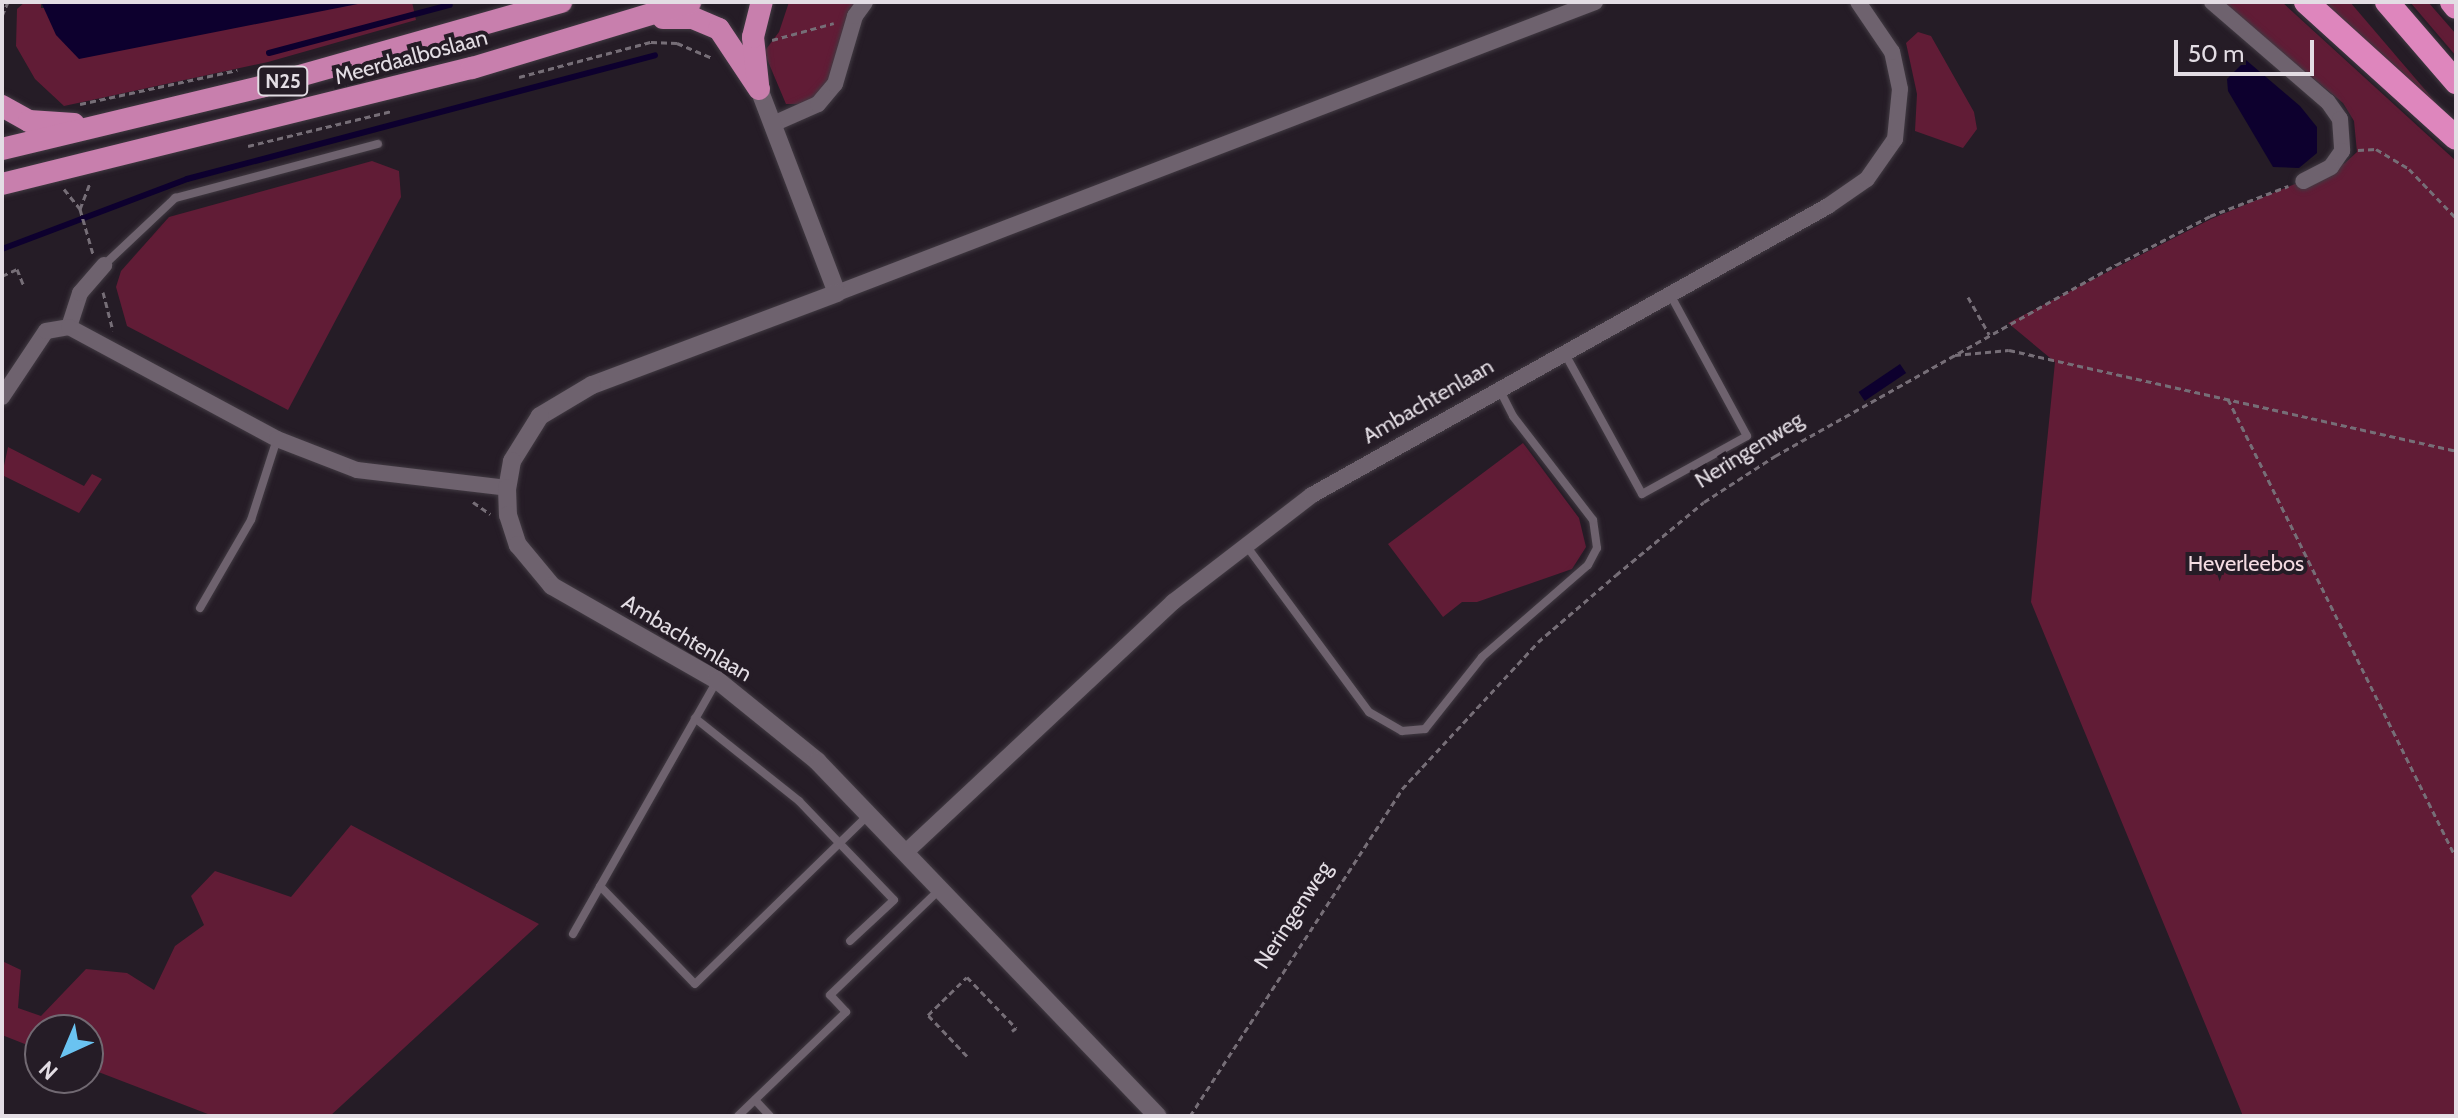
<!DOCTYPE html>
<style>
body{margin:0}
#map{position:relative;width:2458px;height:1118px;overflow:hidden;background:#251c26;font-family:Cabin,sans-serif}
div>[style]{position:absolute}
.green>*{inset:0;background:#611c36}
.water>*{inset:0;background:#0d002e;transform-origin:0 0}
.stream>*{height:6px;margin:-3px;padding:0 3px;transform-origin:3px;border-radius:3px;background:#0d002e}
.path>*{height:3px;margin-top:-1.5px;transform-origin:0;background:repeating-linear-gradient(90deg,#766e77 0 6px,transparent 0 10px)}
.roads{filter:drop-shadow(0 0 2px #413a42) drop-shadow(0 0 2px #413a42)}
.service>*{height:8px;margin:-4px;padding:0 4px;transform-origin:4px;border-radius:4px;background:#6e626e}
.minor>*{height:16px;margin:-8px;padding:0 8px;transform-origin:8px;border-radius:8px;background:#6e626e}
.tertiary>*{height:18px;margin:-9px;padding:0 9px;transform-origin:9px;border-radius:9px;background:#6e626e}
.trunk>*{height:22px;margin:-11px;padding:0 11px;transform-origin:11px;border-radius:11px;background:#c87fad}
.motorway>*{height:24px;margin:-12px;padding:0 12px;transform-origin:12px;border-radius:12px;background:#de86bd}
span{translate:-50% -50%;white-space:nowrap;text-align:center;line-height:1.15;-webkit-text-stroke:8px #251c26;paint-order:stroke}
.shield-label span{padding:2px 6px;background:#251c26;border:2px solid;border-radius:6px;-webkit-text-stroke-width:0}
.shield-label{font-size:20px;color:#e3dde4;font-weight:700}
.street-label{font-size:22px;color:#e3dde4}
.park-label{font-size:22px;color:#f4dce2}
.frame{position:absolute;inset:0;border:4px solid #e3dde4;pointer-events:none}
.north{position:absolute;left:24px;top:1014px;width:80px;height:80px;box-sizing:border-box;background:#251c26;border:2px solid #716972;border-radius:50%;rotate:224deg;font-size:22px;font-weight:700;line-height:32px;text-align:center;color:#e3dde4}
.north::after{content:'';display:block;margin:auto;width:28px;height:36px;background:#6ac3f1;clip-path:polygon(50% 0,100% 100%,50% 72%,0 100%)}
.scale{position:absolute;left:2174px;top:40px;width:140px;height:36px;box-sizing:border-box;border:4px solid #e3dde4;border-top:0;padding-left:10px;font-size:24px;line-height:28px;white-space:nowrap;color:#e3dde4;-webkit-text-stroke:6px #251c26;paint-order:stroke}
</style>
<div id="map">
<div class="green">
<i style="clip-path:polygon(25px 2px,41px 2px,41px 8px,412px 2px,416px 20px,268px 62px,64px 106px,35px 79px,16px 46px,17px 9px)"></i>
<i style="clip-path:polygon(789px 2px,865px 2px,844px 60px,818px 104px,786px 104px,764px 52px,779px 32px)"></i>
<i style="clip-path:polygon(2221px 2px,2282px 2px,2456px 161px,2456px 1116px,2243px 1116px,2031px 602px,2055px 362px,2008px 323px,2211px 219px,2345px 163px,2357px 152px,2354px 121px,2343px 103px)"></i>
<i style="clip-path:polygon(2316px 2px,2350px 2px,2456px 126px)"></i>
<i style="clip-path:polygon(2410px 2px,2428px 2px,2456px 34px,2456px 56px)"></i>
<i style="clip-path:polygon(1918px 32px,1931px 36px,1974px 112px,1977px 129px,1963px 148px,1915px 131px,1917px 94px,1906px 43px)"></i>
<i style="clip-path:polygon(372px 161px,399px 171px,401px 197px,288px 410px,127px 326px,116px 287px,121px 271px,169px 217px)"></i>
<i style="clip-path:polygon(1523px 443px,1579px 518px,1586px 547px,1572px 569px,1477px 602px,1462px 602px,1443px 617px,1388px 544px)"></i>
<i style="clip-path:polygon(8px 447px,84px 486px,92px 474px,102px 479px,79px 513px,2px 475px)"></i>
<i style="clip-path:polygon(351px 825px,539px 924px,330px 1116px,213px 1116px,88px 1068px,88px 1030px,40px 1030px,40px 1050px,2px 1035px,2px 961px,21px 970px,18px 1008px,41px 1016px,86px 969px,127px 973px,154px 990px,175px 946px,204px 925px,191px 896px,215px 871px,291px 897px)"></i>
</div>
<div class="water">
<i style="clip-path:polygon(41px 2px,368px 2px,79px 59px,56px 35px)"></i>
<i style="clip-path:polygon(2246px 60px,2300px 106px,2317px 127px,2317px 153px,2299px 168px,2273px 167px,2228px 91px,2227px 79px)"></i>
<i style="left:1900px;top:364px;width:11px;height:50px;rotate:56deg"></i>
</div>
<div class="stream">
<i style="left:269px;top:53px;width:187px;rotate:-14.9deg"></i>
<i style="left:2px;top:249px;width:198px;rotate:-20.7deg"></i>
<i style="left:187px;top:179px;width:484px;rotate:-14.8deg"></i>
</div>
<div class="path">
<i style="left:2px;top:16px;width:15px;rotate:-67deg"></i>
<i style="left:772px;top:40px;width:64px;rotate:-15.3deg"></i>
<i style="left:519px;top:77px;width:137px;rotate:-14.9deg"></i>
<i style="left:651px;top:42px;width:26px;rotate:2deg"></i>
<i style="left:677px;top:43px;width:38px;rotate:23deg"></i>
<i style="left:80px;top:104px;width:161px;rotate:-12.2deg"></i>
<i style="left:248px;top:146px;width:148px;rotate:-13.7deg"></i>
<i style="left:2358px;top:150px;width:18px;rotate:-3deg"></i>
<i style="left:2376px;top:149px;width:39px;rotate:31deg"></i>
<i style="left:2409px;top:169px;width:68px;rotate:46.2deg"></i>
<i style="left:64px;top:189px;width:26px;rotate:51deg"></i>
<i style="left:80px;top:209px;width:47px;rotate:73.9deg"></i>
<i style="left:80px;top:209px;width:28px;rotate:-69deg"></i>
<i style="left:2px;top:276px;width:17px;rotate:-25deg"></i>
<i style="left:17px;top:269px;width:18px;rotate:68deg"></i>
<i style="left:103px;top:292px;width:40px;rotate:75.6deg"></i>
<i style="left:1968px;top:297px;width:43px;rotate:60.4deg"></i>
<i style="left:1955px;top:355px;width:54px;rotate:-5.3deg"></i>
<i style="left:2009px;top:350px;width:458px;rotate:12.7deg"></i>
<i style="left:2228px;top:399px;width:513px;rotate:63.58deg"></i>
<i style="left:473px;top:502px;width:21px;rotate:35deg"></i>
<i style="left:967px;top:1056px;width:57px;rotate:-133.6deg"></i>
<i style="left:928px;top:1015px;width:54px;rotate:-44.3deg"></i>
<i style="left:967px;top:977px;width:71px;rotate:46.1deg"></i>
<i style="left:1016px;top:1028px;width:5px;rotate:143deg"></i>
<i style="left:1190px;top:1116px;width:390px;rotate:-57deg"></i>
<i style="left:1402px;top:789px;width:200px;rotate:-47.2deg"></i>
<i style="left:1538px;top:642px;width:103px;rotate:-40.7deg"></i>
<i style="left:1616px;top:575px;width:114px;rotate:-39.7deg"></i>
<i style="left:1704px;top:502px;width:85px;rotate:-32.9deg"></i>
<i style="left:1775px;top:456px;width:391px;rotate:-29.3deg"></i>
<i style="left:2116px;top:265px;width:106px;rotate:-27.5deg"></i>
<i style="left:2210px;top:216px;width:84px;rotate:-21deg"></i>
</div>
<div class="roads">
<div class="service">
<i style="left:104px;top:265px;width:98px;rotate:-43.3deg"></i>
<i style="left:175px;top:198px;width:210px;rotate:-14.9deg"></i>
<i style="left:1564px;top:352px;width:162px;rotate:61.2deg"></i>
<i style="left:1642px;top:494px;width:120px;rotate:-28.9deg"></i>
<i style="left:1747px;top:436px;width:162px;rotate:-118.5deg"></i>
<i style="left:1245px;top:544px;width:209px;rotate:53.6deg"></i>
<i style="left:1369px;top:712px;width:38px;rotate:30deg"></i>
<i style="left:1402px;top:731px;width:23px;rotate:-5deg"></i>
<i style="left:1425px;top:729px;width:92px;rotate:-51.6deg"></i>
<i style="left:1482px;top:657px;width:140px;rotate:-41deg"></i>
<i style="left:1588px;top:565px;width:19px;rotate:-62deg"></i>
<i style="left:1597px;top:548px;width:28px;rotate:-98deg"></i>
<i style="left:1593px;top:520px;width:131px;rotate:-127.6deg"></i>
<i style="left:1513px;top:416px;width:30px;rotate:-117deg"></i>
<i style="left:200px;top:608px;width:102px;rotate:-59.9deg"></i>
<i style="left:251px;top:520px;width:85px;rotate:-72.2deg"></i>
<i style="left:695px;top:718px;width:133px;rotate:38.6deg"></i>
<i style="left:799px;top:801px;width:137px;rotate:46.2deg"></i>
<i style="left:894px;top:900px;width:60px;rotate:137deg"></i>
<i style="left:600px;top:886px;width:136px;rotate:45.9deg"></i>
<i style="left:695px;top:984px;width:243px;rotate:-44.3deg"></i>
<i style="left:573px;top:934px;width:292px;rotate:-60.4deg"></i>
<i style="left:755px;top:1100px;width:22px;rotate:47deg"></i>
<i style="left:738px;top:1116px;width:150px;rotate:-43.9deg"></i>
<i style="left:846px;top:1012px;width:23px;rotate:-133deg"></i>
<i style="left:830px;top:995px;width:153px;rotate:-43.9deg"></i>
</div>
<div class="minor">
<i style="left:2212px;top:2px;width:153px;rotate:40.8deg"></i>
<i style="left:2328px;top:102px;width:21px;rotate:55deg"></i>
<i style="left:2340px;top:119px;width:32px;rotate:86deg"></i>
<i style="left:2342px;top:151px;width:19px;rotate:125deg"></i>
<i style="left:2331px;top:167px;width:31px;rotate:153deg"></i>
<i style="left:773px;top:124px;width:49px;rotate:-24deg"></i>
<i style="left:818px;top:104px;width:26px;rotate:-50deg"></i>
<i style="left:835px;top:84px;width:71px;rotate:-73.6deg"></i>
<i style="left:855px;top:16px;width:17px;rotate:-54deg"></i>
<i style="left:837px;top:293px;width:812px;rotate:-21deg"></i>
<i style="left:69px;top:327px;width:36px;rotate:-72deg"></i>
<i style="left:80px;top:293px;width:37px;rotate:-49deg"></i>
<i style="left:2px;top:397px;width:79px;rotate:-56.3deg"></i>
<i style="left:46px;top:331px;width:23px;rotate:-10deg"></i>
<i style="left:69px;top:327px;width:236px;rotate:28.3deg"></i>
<i style="left:277px;top:439px;width:86px;rotate:21.2deg"></i>
<i style="left:357px;top:470px;width:151px;rotate:6.8deg"></i>
<i style="left:906px;top:852px;width:366px;rotate:-43.1deg"></i>
<i style="left:1173px;top:602px;width:175px;rotate:-37.6deg"></i>
<i style="left:1312px;top:495px;width:591px;rotate:-29.25deg"></i>
<i style="left:1828px;top:206px;width:47px;rotate:-34.7deg"></i>
<i style="left:1867px;top:179px;width:49px;rotate:-55deg"></i>
<i style="left:1895px;top:139px;width:50px;rotate:-84.3deg"></i>
<i style="left:1900px;top:89px;width:38px;rotate:-102deg"></i>
<i style="left:1892px;top:52px;width:60px;rotate:-124.2deg"></i>
</div>
<div class="tertiary">
<i style="left:759px;top:89px;width:218px;rotate:69.1deg"></i>
<i style="left:837px;top:293px;width:262px;rotate:159.4deg"></i>
<i style="left:592px;top:385px;width:61px;rotate:149.2deg"></i>
<i style="left:540px;top:416px;width:53px;rotate:121.9deg"></i>
<i style="left:512px;top:461px;width:27px;rotate:100deg"></i>
<i style="left:507px;top:488px;width:27px;rotate:88deg"></i>
<i style="left:508px;top:515px;width:32px;rotate:72deg"></i>
<i style="left:518px;top:545px;width:53px;rotate:50.3deg"></i>
<i style="left:552px;top:586px;width:190px;rotate:29.7deg"></i>
<i style="left:717px;top:680px;width:129px;rotate:39deg"></i>
<i style="left:817px;top:761px;width:492px;rotate:46.2deg"></i>
</div>
<div class="trunk">
<i style="left:663px;top:18px;width:30px"></i>
<i style="left:693px;top:18px;width:28px;rotate:23deg"></i>
<i style="left:719px;top:29px;width:72px;rotate:56.3deg"></i>
<i style="left:758px;top:84px;width:47px;rotate:-96.1deg"></i>
<i style="left:753px;top:37px;width:36px;rotate:-76deg"></i>
<i style="left:2px;top:106px;width:31px;rotate:29deg"></i>
<i style="left:29px;top:121px;width:45px;rotate:3.8deg"></i>
<i style="left:2px;top:149px;width:269px;rotate:-13.5deg"></i>
<i style="left:264px;top:86px;width:309px;rotate:-15.8deg"></i>
<i style="left:2px;top:184px;width:484px;rotate:-13.9deg"></i>
<i style="left:472px;top:68px;width:228px;rotate:-16.8deg"></i>
</div>
<div class="motorway">
<i style="left:2306px;top:2px;width:202px;rotate:42.2deg"></i>
<i style="left:2387px;top:2px;width:106px;rotate:49.2deg"></i>
<i style="left:2452px;top:2px;width:6px;rotate:51deg"></i>
</div>
</div>
<div class="shield-label">
<span style="left:283px;top:81px">N25</span>
</div>
<div class="street-label">
<span style="left:411px;top:57px;rotate:-15deg">Meerdaalboslaan</span>
<span style="left:1428px;top:401px;rotate:-30deg">Ambachtenlaan</span>
<span style="left:1749px;top:450px;rotate:-32deg">Neringenweg</span>
<span style="left:687px;top:638px;rotate:31deg">Ambachtenlaan</span>
<span style="left:1293px;top:915px;rotate:-57deg">Neringenweg</span>
</div>
<div class="park-label">
<span style="left:2246px;top:564px">Heverleebos</span>
</div>
<div class="frame"></div>
<div class="north">N</div>
<div class="scale">50 m</div>
</div>
